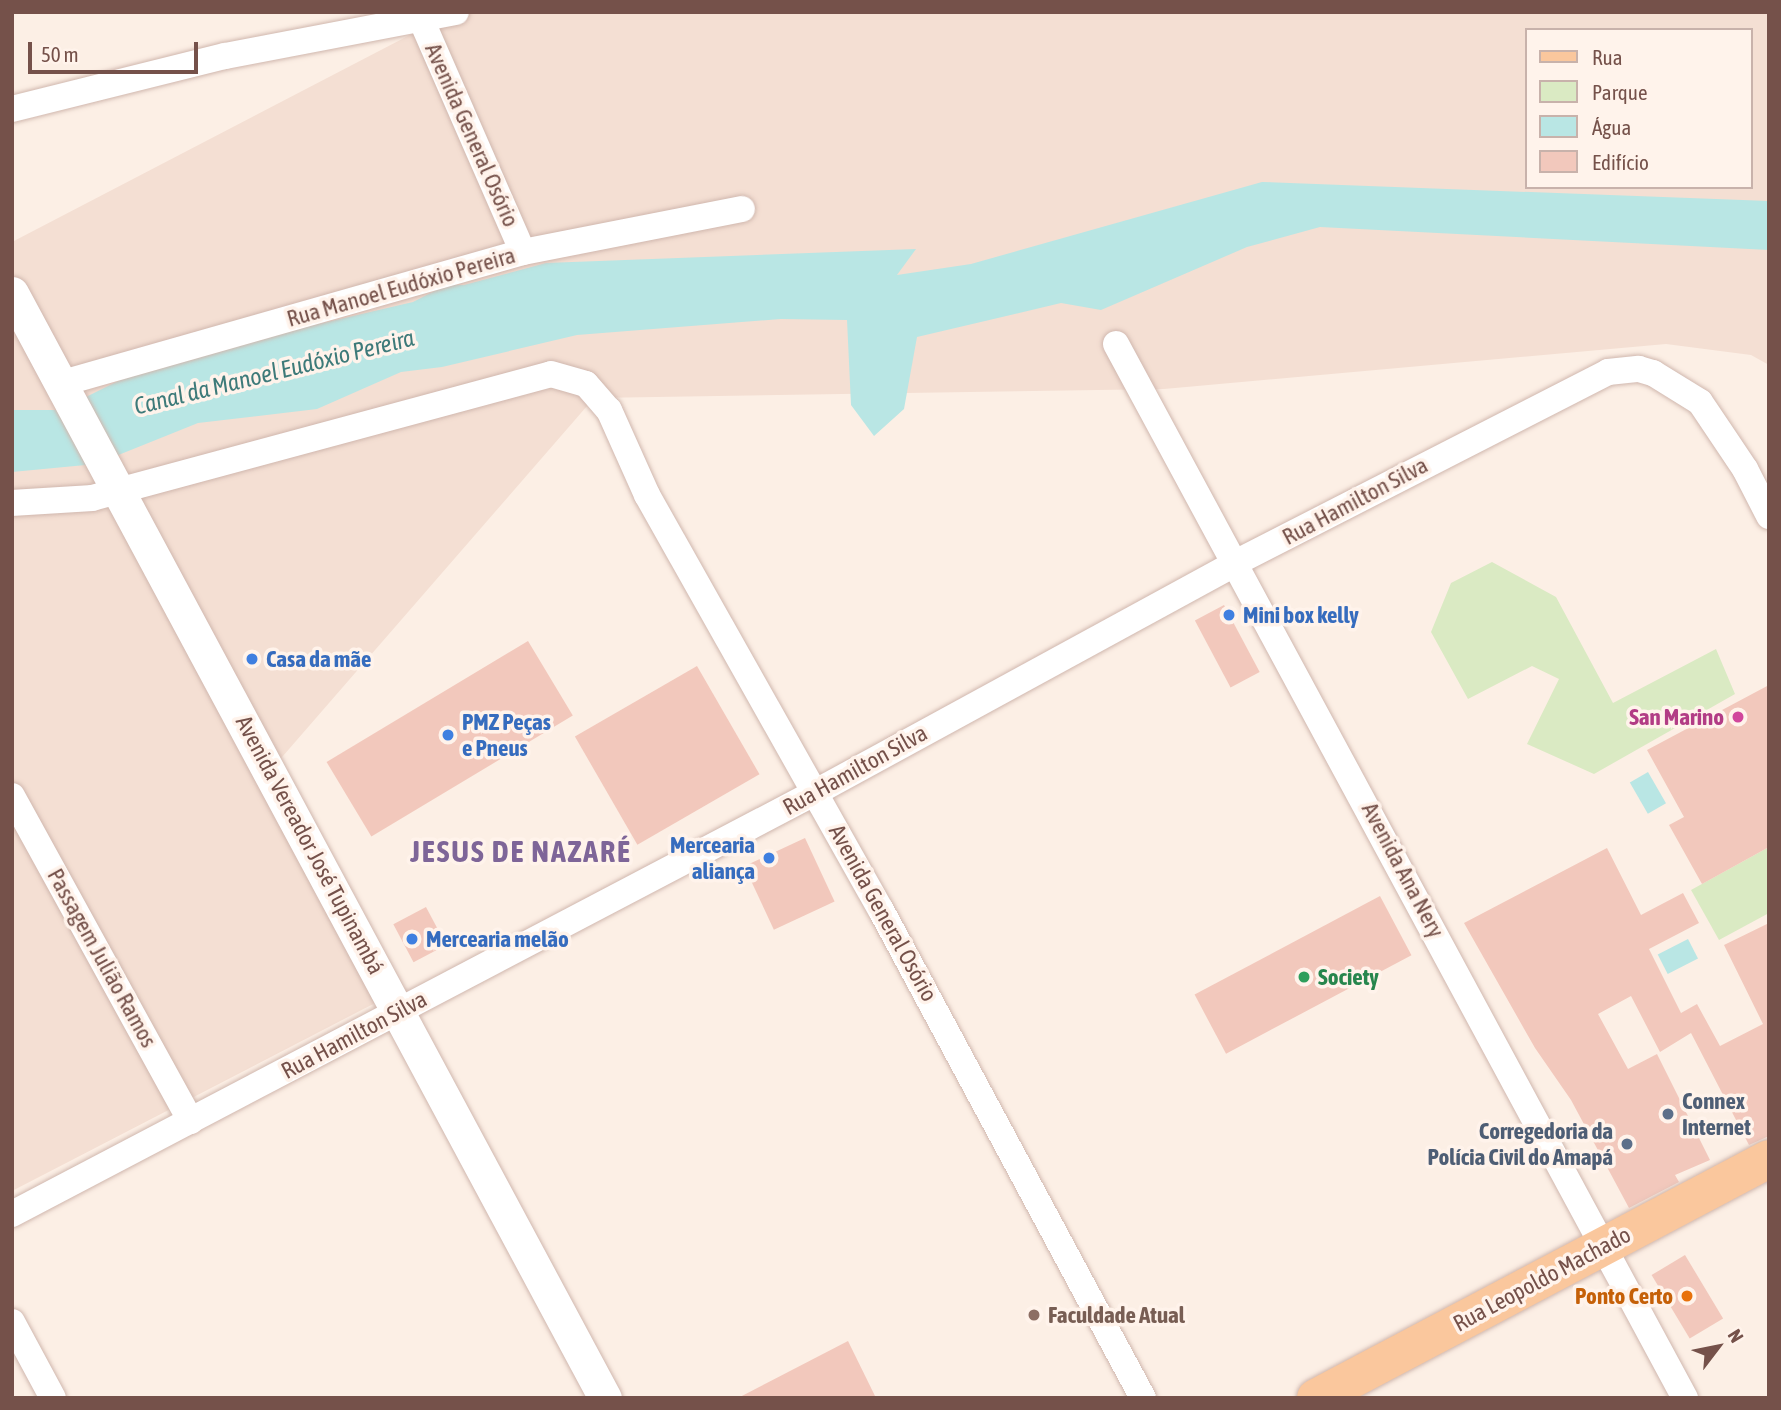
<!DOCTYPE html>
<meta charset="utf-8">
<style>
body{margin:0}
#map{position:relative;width:1781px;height:1410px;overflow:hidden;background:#fcefe5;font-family:"Asap Condensed",sans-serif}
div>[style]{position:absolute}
.residential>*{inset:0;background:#f4dfd3}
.green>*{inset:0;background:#daeac3}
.water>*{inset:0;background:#b9e6e4;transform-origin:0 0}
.building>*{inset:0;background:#f2c8bc;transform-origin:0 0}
.roads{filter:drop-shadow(0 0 2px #d0b7ae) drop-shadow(0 0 2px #d0b7ae)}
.minor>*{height:26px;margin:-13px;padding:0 13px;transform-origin:13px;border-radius:13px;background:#fff}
.tertiary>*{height:33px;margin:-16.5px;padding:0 16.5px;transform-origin:16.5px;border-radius:16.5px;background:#fff}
.primary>*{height:38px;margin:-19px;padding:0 19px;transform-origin:19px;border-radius:19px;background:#fac79d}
.dots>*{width:19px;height:19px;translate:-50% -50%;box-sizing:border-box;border:4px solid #fff3eb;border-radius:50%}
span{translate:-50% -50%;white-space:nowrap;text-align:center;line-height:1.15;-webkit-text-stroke:7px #fff3eb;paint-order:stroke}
.street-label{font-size:23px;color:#75514a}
.shop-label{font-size:23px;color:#366cbe;font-weight:700}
.left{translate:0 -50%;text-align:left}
.right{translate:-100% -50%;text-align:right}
.hotel-label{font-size:23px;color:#b23c85;font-weight:700}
.leisure-label{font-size:23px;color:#27864d;font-weight:700}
.service-label{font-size:23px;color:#4e5e75;font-weight:700}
.food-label{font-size:23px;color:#c56008;font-weight:700}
.education-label{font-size:23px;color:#785e54;font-weight:700}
.water-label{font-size:24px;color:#3d7a79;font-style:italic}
.district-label{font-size:30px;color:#7e6598;font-weight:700;letter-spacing:2px}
.frame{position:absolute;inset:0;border:14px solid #75514a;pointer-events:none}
.legend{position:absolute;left:1525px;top:28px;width:228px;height:161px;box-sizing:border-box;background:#fff3eb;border:2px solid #c8b2ab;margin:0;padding:9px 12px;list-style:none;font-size:21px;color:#75514a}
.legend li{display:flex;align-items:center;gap:14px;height:35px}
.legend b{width:35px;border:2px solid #c8b2ab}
.north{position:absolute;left:1683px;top:1312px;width:70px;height:70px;-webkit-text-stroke:5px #fff3eb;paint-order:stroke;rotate:58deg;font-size:19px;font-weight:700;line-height:28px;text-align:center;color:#75514a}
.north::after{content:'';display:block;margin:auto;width:24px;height:32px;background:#75514a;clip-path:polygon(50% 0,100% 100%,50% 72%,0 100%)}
.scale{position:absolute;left:28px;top:42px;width:170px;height:32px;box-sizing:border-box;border:4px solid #75514a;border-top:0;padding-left:9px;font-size:21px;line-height:24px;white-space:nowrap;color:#75514a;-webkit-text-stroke:5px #fff3eb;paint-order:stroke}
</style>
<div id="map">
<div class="residential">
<i style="clip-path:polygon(evenodd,454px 12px,1769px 12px,1769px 365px,1751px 355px,1666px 344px,1164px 389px,594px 398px,263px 779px,379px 1001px,12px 1191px,12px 242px,454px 12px,1527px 30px,1751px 30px,1751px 187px,1527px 187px,1527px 30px)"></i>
</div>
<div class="green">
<i style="clip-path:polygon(1492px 562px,1556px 597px,1613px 703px,1716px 649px,1735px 694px,1594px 774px,1527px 744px,1559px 679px,1532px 666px,1468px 699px,1431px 632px,1451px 583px)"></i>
<i style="clip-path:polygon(1769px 847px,1769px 913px,1719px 940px,1691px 890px)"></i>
</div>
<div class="water">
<i style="clip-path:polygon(1262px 182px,1769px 201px,1769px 250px,1320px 227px,1247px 247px,1101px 310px,1061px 303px,917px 337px,904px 409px,874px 436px,851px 405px,847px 320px,781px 319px,577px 335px,442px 367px,401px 372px,317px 409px,198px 423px,96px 464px,12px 472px,12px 410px,60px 410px,156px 362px,413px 302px,446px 285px,464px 285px,546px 263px,916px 249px,897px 275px,971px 264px)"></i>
<i style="left:1648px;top:772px;width:36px;height:21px;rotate:60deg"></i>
<i style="left:1688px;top:939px;width:22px;height:34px;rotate:63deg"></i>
</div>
<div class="building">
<i style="left:1224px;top:605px;width:76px;height:33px;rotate:62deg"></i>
<i style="left:528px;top:641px;width:87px;height:235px;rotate:59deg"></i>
<i style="left:697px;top:666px;width:125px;height:141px;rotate:60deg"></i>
<i style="clip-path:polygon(1769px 685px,1769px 847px,1702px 884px,1669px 825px,1684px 817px,1647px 750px)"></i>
<i style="left:805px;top:838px;width:70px;height:67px;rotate:65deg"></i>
<i style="clip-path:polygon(1607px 848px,1641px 915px,1683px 893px,1699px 923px,1649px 949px,1681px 1013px,1697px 1004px,1720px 1046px,1763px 1024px,1724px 945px,1769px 923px,1769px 1136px,1749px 1145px,1691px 1033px,1660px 1052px,1631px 996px,1598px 1014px,1628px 1069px,1657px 1054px,1710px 1160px,1675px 1175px,1679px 1182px,1629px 1208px,1571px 1100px,1535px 1048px,1464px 923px)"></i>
<i style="left:1380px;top:896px;width:67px;height:210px;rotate:62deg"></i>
<i style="left:426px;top:907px;width:43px;height:37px;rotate:62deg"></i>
<i style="left:1685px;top:1255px;width:74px;height:39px;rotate:59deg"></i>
<i style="clip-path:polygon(848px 1341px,876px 1398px,738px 1398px)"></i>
</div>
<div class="roads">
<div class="minor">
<i style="left:421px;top:19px;width:254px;rotate:66.4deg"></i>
<i style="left:12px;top:109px;width:219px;rotate:-14deg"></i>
<i style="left:225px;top:56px;width:235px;rotate:-10.8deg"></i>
<i style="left:1116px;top:344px;width:1198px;rotate:61.64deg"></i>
<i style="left:63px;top:383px;width:478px;rotate:-15.9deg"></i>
<i style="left:523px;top:252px;width:223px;rotate:-11.1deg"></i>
<i style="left:12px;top:503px;width:80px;rotate:-3.6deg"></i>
<i style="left:92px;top:498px;width:475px;rotate:-15.1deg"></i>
<i style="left:551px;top:374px;width:36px;rotate:16deg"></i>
<i style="left:586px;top:384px;width:35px;rotate:49deg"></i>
<i style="left:609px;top:410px;width:93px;rotate:65.9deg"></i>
<i style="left:647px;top:495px;width:476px;rotate:60.6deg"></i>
<i style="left:881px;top:910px;width:554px;rotate:61.77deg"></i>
<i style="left:12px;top:796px;width:371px;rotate:61.2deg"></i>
<i style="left:12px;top:1214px;width:908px;rotate:-27.69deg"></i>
<i style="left:816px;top:792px;width:480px;rotate:-28.6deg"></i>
<i style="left:1237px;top:562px;width:417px;rotate:-27.1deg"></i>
<i style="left:1608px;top:372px;width:31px;rotate:-6deg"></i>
<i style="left:1639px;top:369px;width:15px;rotate:16deg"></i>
<i style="left:1653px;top:373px;width:55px;rotate:31.7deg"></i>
<i style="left:1700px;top:402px;width:81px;rotate:56.1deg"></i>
<i style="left:1745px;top:469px;width:53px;rotate:62.9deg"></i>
<i style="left:12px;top:1322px;width:86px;rotate:61.7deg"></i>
</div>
<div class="tertiary">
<i style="left:12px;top:293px;width:1254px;rotate:61.78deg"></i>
</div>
<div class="primary">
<i style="left:1316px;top:1398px;width:512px;rotate:-27.82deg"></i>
</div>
</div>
<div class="dots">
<i style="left:1229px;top:615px;background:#3f7fe0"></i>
<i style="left:252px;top:659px;background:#3f7fe0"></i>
<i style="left:1738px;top:717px;background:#d1479c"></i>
<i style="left:448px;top:735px;background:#3f7fe0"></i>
<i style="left:769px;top:858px;background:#3f7fe0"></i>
<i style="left:412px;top:939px;background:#3f7fe0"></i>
<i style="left:1304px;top:977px;background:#2e9e5b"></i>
<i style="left:1668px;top:1114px;background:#5c6f8a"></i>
<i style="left:1627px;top:1144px;background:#5c6f8a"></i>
<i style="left:1687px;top:1296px;background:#e8710a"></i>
<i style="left:1034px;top:1315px;background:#8d6e63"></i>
</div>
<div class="street-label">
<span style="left:472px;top:135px;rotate:66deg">Avenida General Osório</span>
<span style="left:401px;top:287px;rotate:-16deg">Rua Manoel Eudóxio Pereira</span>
<span style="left:1355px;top:501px;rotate:-28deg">Rua Hamilton Silva</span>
<span style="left:855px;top:770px;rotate:-29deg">Rua Hamilton Silva</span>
<span style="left:310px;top:845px;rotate:62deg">Avenida Vereador José Tupinambá</span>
<span style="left:1403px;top:870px;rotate:62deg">Avenida Ana Nery</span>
<span style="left:883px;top:913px;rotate:61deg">Avenida General Osório</span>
<span style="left:102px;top:958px;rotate:61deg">Passagem Julião Ramos</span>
<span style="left:354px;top:1035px;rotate:-28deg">Rua Hamilton Silva</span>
<span style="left:1542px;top:1279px;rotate:-28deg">Rua Leopoldo Machado</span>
</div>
<div class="shop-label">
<span class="left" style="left:1243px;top:615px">Mini box kelly</span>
<span class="left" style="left:266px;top:659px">Casa da mãe</span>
<span class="left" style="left:462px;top:735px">PMZ Peças<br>e Pneus</span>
<span class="right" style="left:755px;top:858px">Mercearia<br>aliança</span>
<span class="left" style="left:426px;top:939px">Mercearia melão</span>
</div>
<div class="hotel-label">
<span class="right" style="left:1724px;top:717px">San Marino</span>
</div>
<div class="leisure-label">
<span class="left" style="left:1318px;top:977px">Society</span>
</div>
<div class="service-label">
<span class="left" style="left:1682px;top:1114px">Connex<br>Internet</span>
<span class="right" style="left:1613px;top:1144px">Corregedoria da<br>Polícia Civil do Amapá</span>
</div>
<div class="food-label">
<span class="right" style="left:1673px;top:1296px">Ponto Certo</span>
</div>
<div class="education-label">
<span class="left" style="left:1048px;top:1315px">Faculdade Atual</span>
</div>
<div class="water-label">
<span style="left:274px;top:372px;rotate:-14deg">Canal da Manoel Eudóxio Pereira</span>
</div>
<div class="district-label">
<span style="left:521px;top:851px">JESUS DE NAZARÉ</span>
</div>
<div class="frame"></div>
<ul class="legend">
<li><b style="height:9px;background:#fac79d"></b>Rua</li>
<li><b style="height:19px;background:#daeac3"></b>Parque</li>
<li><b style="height:19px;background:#b9e6e4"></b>Água</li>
<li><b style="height:19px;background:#f2c8bc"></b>Edifício</li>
</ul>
<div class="north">N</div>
<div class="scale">50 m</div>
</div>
